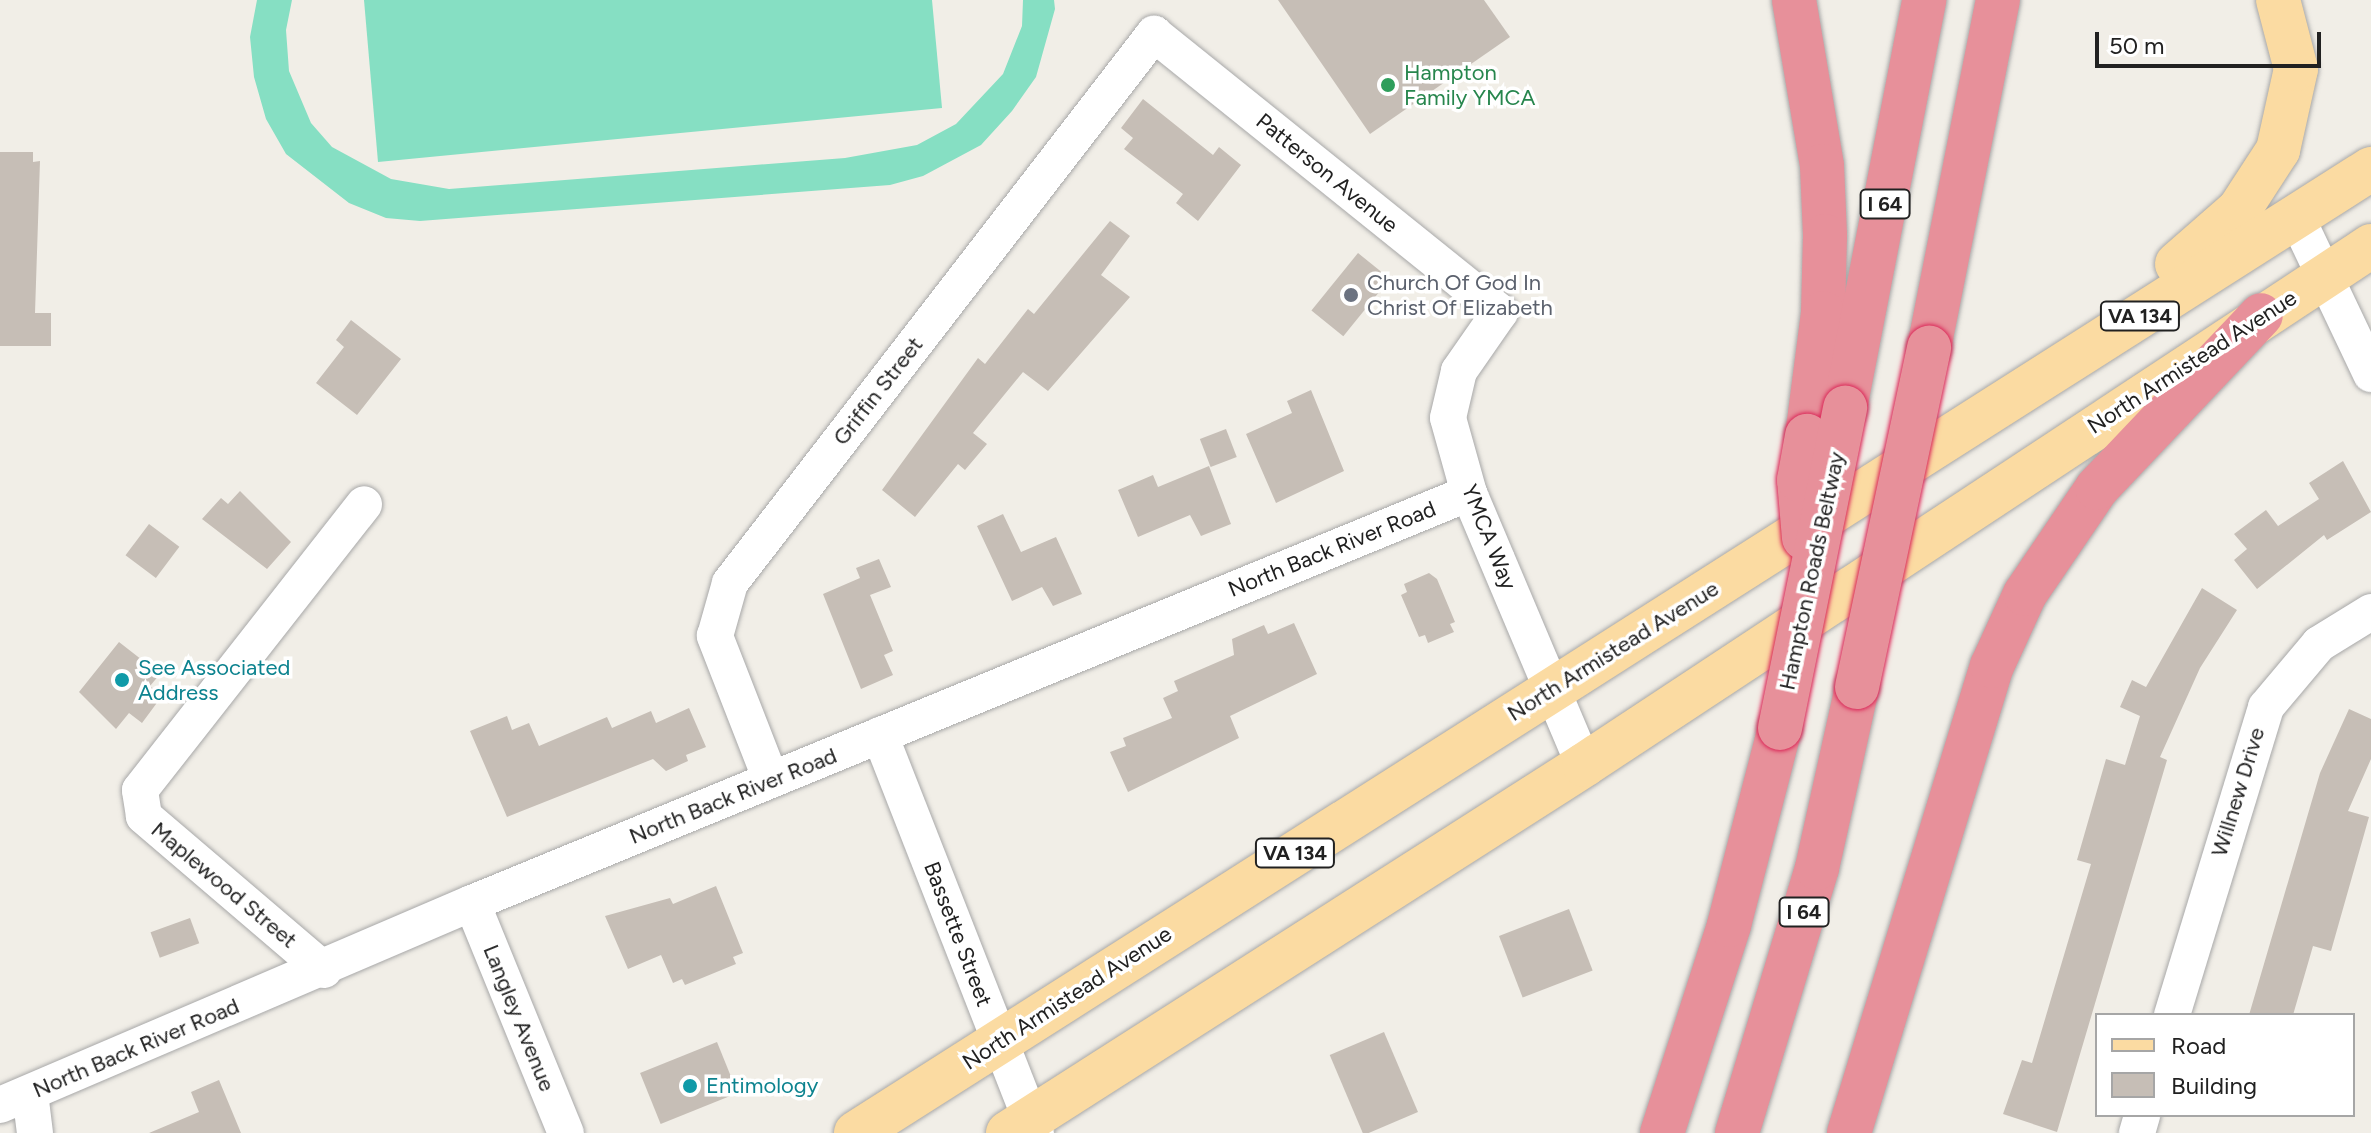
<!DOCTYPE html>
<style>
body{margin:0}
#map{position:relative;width:2371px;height:1133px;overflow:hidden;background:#f1eee7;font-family:Figtree,sans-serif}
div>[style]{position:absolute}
.pitch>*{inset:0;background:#86dfc3}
.building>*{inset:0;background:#c6beb6;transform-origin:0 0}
.roads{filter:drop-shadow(0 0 2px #a8a8a8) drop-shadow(0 0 2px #a8a8a8)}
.minor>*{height:36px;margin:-18px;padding:0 18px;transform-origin:18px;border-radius:18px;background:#fff}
.primary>*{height:44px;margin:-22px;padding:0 22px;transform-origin:22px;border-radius:22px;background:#fbdba2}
.motorway>*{height:44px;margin:-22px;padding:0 22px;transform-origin:22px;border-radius:22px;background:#e7909a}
.bridges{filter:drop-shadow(0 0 2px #db2959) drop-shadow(0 0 2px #db2959)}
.motorway-bridge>*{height:44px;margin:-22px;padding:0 22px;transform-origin:22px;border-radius:22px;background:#e7909a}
.dots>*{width:22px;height:22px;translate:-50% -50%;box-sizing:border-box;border:4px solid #fff;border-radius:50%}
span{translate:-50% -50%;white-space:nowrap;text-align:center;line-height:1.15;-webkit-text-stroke:7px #fff;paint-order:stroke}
.shield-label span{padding:2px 6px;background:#fff;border:2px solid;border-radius:6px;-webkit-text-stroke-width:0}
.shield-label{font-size:20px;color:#212121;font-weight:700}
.leisure-label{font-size:22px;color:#27864d}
.left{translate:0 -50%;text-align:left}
.street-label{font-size:22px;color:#212121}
.worship-label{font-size:22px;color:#5b616d}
.culture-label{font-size:22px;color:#0d838f}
.legend{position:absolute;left:2095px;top:1013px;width:260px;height:104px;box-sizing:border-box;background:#fff;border:2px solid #a6a6a6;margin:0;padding:10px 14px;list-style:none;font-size:24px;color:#212121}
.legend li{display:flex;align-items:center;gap:16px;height:40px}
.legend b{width:40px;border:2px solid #a6a6a6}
.scale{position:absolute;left:2095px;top:32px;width:226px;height:36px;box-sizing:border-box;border:4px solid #212121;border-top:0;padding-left:10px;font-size:24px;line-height:28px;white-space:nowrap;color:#212121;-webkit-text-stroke:6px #fff;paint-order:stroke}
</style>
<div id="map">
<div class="pitch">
<i style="clip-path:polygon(257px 0,292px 0,286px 30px,289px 71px,311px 123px,332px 147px,391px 179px,449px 189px,845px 158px,917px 145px,956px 124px,1003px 74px,1022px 26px,1023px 0,1054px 0,1055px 9px,1036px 77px,1012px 111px,981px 145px,923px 176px,890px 185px,420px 221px,386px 218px,349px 203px,286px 154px,266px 119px,254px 77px,250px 37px)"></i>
<i style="clip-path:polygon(364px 0,932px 0,942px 108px,378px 162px)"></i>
</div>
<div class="building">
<i style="clip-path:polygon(1278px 0,1484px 0,1510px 37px,1370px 134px)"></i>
<i style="clip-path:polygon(1143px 99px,1213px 155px,1219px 147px,1241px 165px,1198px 221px,1176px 203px,1183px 194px,1124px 149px,1133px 138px,1121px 128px)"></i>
<i style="clip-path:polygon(0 152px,33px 152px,33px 162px,40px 161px,35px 313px,51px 313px,51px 346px,0 346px)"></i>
<i style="clip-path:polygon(1110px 221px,1130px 236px,1101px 275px,1130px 297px,1048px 391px,1023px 372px,973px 433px,987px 444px,965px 470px,958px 464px,915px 517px,882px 490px,978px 358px,985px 364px,1028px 309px,1034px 314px)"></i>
<i style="left:1358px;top:253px;width:41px;height:74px;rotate:39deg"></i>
<i style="clip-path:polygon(351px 320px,401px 359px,357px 415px,316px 383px,344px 347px,336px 340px)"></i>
<i style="clip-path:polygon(1311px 390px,1344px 471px,1276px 503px,1246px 434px,1292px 413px,1287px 401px)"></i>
<i style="left:1226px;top:429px;width:30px;height:28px;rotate:69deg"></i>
<i style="clip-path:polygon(2343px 461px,2371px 512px,2327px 540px,2324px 535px,2257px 589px,2234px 560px,2247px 549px,2234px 534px,2266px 510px,2278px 526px,2319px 499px,2309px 483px)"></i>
<i style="clip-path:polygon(1209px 466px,1231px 524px,1201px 536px,1190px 515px,1138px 537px,1118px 490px,1153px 475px,1158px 487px)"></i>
<i style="clip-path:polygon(240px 491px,291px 542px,267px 569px,202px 519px,221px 498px,228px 504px)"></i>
<i style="clip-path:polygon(1003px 514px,1021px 552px,1056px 537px,1082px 594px,1053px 606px,1042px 587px,1012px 601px,977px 526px)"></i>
<i style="left:149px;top:524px;width:38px;height:39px;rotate:37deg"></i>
<i style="clip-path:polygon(879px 559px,891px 587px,870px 595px,893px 651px,884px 655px,893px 675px,861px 689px,823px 594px,860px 578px,856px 568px)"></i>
<i style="clip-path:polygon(1429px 573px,1437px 579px,1455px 622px,1450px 624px,1454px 632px,1428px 643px,1425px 635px,1419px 637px,1401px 595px,1407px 592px,1404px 584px)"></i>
<i style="clip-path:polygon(2202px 588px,2237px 610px,2200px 668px,2160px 757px,2167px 760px,2057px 1132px,2003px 1114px,2022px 1060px,2032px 1063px,2091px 864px,2077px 860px,2106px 759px,2125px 765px,2140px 716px,2120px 707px,2132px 680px,2146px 687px)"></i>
<i style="clip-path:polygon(1294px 623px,1317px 674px,1230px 716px,1239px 738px,1128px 792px,1110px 752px,1126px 746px,1123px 738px,1172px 718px,1163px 698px,1178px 691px,1174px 681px,1234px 655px,1232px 639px,1264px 625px,1268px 634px)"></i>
<i style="clip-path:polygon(119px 642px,160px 674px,150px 686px,162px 696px,142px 723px,129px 713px,116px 729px,79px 692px)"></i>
<i style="clip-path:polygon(689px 708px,706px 747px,686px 755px,688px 761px,666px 771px,653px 759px,507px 817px,470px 731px,507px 716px,512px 730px,529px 723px,539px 746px,607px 717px,612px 728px,651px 711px,656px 723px)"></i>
<i style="clip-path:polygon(2349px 709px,2371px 719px,2371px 759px,2348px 811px,2369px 817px,2331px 951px,2313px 946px,2293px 1015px,2249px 1015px,2320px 773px)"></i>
<i style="clip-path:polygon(716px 886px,743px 953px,733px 957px,736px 964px,685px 985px,682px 979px,673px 983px,661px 955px,628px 969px,605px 916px,670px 898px,673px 904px)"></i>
<i style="left:1569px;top:909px;width:66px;height:75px;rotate:69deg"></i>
<i style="left:190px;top:918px;width:27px;height:42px;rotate:70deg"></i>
<i style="left:1384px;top:1032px;width:87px;height:59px;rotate:67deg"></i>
<i style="left:717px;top:1042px;width:55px;height:83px;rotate:68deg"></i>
<i style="clip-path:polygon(219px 1080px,241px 1133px,149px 1133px,199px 1112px,191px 1092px)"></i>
</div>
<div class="roads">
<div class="minor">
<i style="left:2296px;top:216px;width:175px;rotate:64.6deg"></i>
<i style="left:880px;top:735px;width:427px;rotate:68.6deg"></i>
<i style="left:771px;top:780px;width:155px;rotate:-111.3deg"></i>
<i style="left:715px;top:636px;width:55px;rotate:-74.2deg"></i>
<i style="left:730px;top:583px;width:694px;rotate:-52.32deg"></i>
<i style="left:1154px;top:34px;width:444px;rotate:38.8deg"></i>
<i style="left:1500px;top:312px;width:72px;rotate:124.8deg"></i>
<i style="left:1459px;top:371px;width:48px;rotate:103.2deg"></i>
<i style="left:1448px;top:418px;width:78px;rotate:74.4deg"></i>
<i style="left:1469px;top:493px;width:295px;rotate:67.1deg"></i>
<i style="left:472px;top:903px;width:248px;rotate:67.8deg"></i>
<i style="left:324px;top:970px;width:237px;rotate:-139.5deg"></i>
<i style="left:144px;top:816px;width:26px;rotate:-99deg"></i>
<i style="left:140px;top:790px;width:363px;rotate:-51.9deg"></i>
<i style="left:2172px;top:1015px;width:322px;rotate:-73deg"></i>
<i style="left:2266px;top:707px;width:82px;rotate:-49.9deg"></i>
<i style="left:2319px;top:644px;width:61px;rotate:-31.6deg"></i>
<i style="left:30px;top:1093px;width:40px;rotate:82.9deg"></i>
<i style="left:0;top:1105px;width:513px;rotate:-23.17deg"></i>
<i style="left:472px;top:903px;width:1078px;rotate:-22.35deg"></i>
<i style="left:2137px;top:1133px;width:19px;rotate:-74deg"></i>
</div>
<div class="primary">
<i style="left:2177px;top:264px;width:82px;rotate:-41.1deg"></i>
<i style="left:2239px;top:210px;width:72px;rotate:-57deg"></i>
<i style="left:2278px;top:150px;width:83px;rotate:-77.5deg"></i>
<i style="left:2296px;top:69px;width:71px;rotate:-104.6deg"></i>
<i style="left:856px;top:1133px;width:1796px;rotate:-32.47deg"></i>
<i style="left:1008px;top:1133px;width:684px;rotate:-32.57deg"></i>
<i style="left:1584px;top:765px;width:943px;rotate:-33.4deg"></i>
</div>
<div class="motorway">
<i style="left:1794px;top:0;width:168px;rotate:80.4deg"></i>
<i style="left:1822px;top:166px;width:70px;rotate:87.5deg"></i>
<i style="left:1825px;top:236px;width:77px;rotate:91.5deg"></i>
<i style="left:1823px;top:313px;width:124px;rotate:97.4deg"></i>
<i style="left:1929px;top:348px;width:355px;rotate:-78.8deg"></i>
<i style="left:1845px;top:408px;width:416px;rotate:-79deg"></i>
<i style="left:1662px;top:1133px;width:219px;rotate:-72.1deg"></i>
<i style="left:1729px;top:925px;width:203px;rotate:-75.5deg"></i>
<i style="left:1737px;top:1133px;width:277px;rotate:-73.2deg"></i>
<i style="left:1817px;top:868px;width:185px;rotate:-77.5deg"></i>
<i style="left:1849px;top:1133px;width:488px;rotate:-73deg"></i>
<i style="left:1992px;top:666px;width:79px;rotate:-65.4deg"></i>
<i style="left:2025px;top:594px;width:128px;rotate:-55.8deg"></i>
<i style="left:2097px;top:488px;width:238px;rotate:-46.5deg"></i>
</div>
</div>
<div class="bridges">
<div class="motorway-bridge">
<i style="left:1804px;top:538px;width:58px;rotate:-94.9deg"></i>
<i style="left:1799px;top:480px;width:45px;rotate:-79.7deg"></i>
<i style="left:1857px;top:687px;width:347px;rotate:-78deg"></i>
<i style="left:1780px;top:728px;width:327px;rotate:-78.5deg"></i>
</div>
</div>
<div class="dots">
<i style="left:1388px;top:85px;background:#2e9e5b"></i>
<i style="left:1351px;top:295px;background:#6b7280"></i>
<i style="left:122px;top:680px;background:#0f9aa8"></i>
<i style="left:690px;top:1086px;background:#0f9aa8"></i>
</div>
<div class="shield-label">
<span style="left:1885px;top:204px">I 64</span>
<span style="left:2140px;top:316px">VA 134</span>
<span style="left:1295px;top:853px">VA 134</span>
<span style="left:1804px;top:912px">I 64</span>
</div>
<div class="leisure-label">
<span class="left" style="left:1404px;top:85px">Hampton<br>Family YMCA</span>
</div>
<div class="street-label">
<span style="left:1327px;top:173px;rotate:39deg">Patterson Avenue</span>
<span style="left:2192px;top:362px;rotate:-33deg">North Armistead Avenue</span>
<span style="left:878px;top:391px;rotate:-52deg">Griffin Street</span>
<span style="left:1489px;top:537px;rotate:68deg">YMCA Way</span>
<span style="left:1332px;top:549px;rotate:-22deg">North Back River Road</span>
<span style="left:1812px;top:571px;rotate:-78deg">Hampton Roads Beltway</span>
<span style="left:1613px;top:651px;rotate:-32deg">North Armistead Avenue</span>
<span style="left:2238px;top:792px;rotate:-73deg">Willnew Drive</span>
<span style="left:733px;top:796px;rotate:-22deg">North Back River Road</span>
<span style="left:224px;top:885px;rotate:40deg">Maplewood Street</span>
<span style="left:958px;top:934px;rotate:69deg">Bassette Street</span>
<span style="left:1067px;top:998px;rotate:-33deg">North Armistead Avenue</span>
<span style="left:519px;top:1018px;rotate:68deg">Langley Avenue</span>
<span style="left:136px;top:1048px;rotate:-23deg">North Back River Road</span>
</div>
<div class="worship-label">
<span class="left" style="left:1367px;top:295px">Church Of God In<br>Christ Of Elizabeth</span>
</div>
<div class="culture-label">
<span class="left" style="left:138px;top:680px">See Associated<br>Address</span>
<span class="left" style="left:706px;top:1086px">Entimology</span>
</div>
<ul class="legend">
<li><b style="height:10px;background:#fbdba2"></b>Road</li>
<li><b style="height:22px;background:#c6beb6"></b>Building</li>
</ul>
<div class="scale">50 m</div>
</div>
